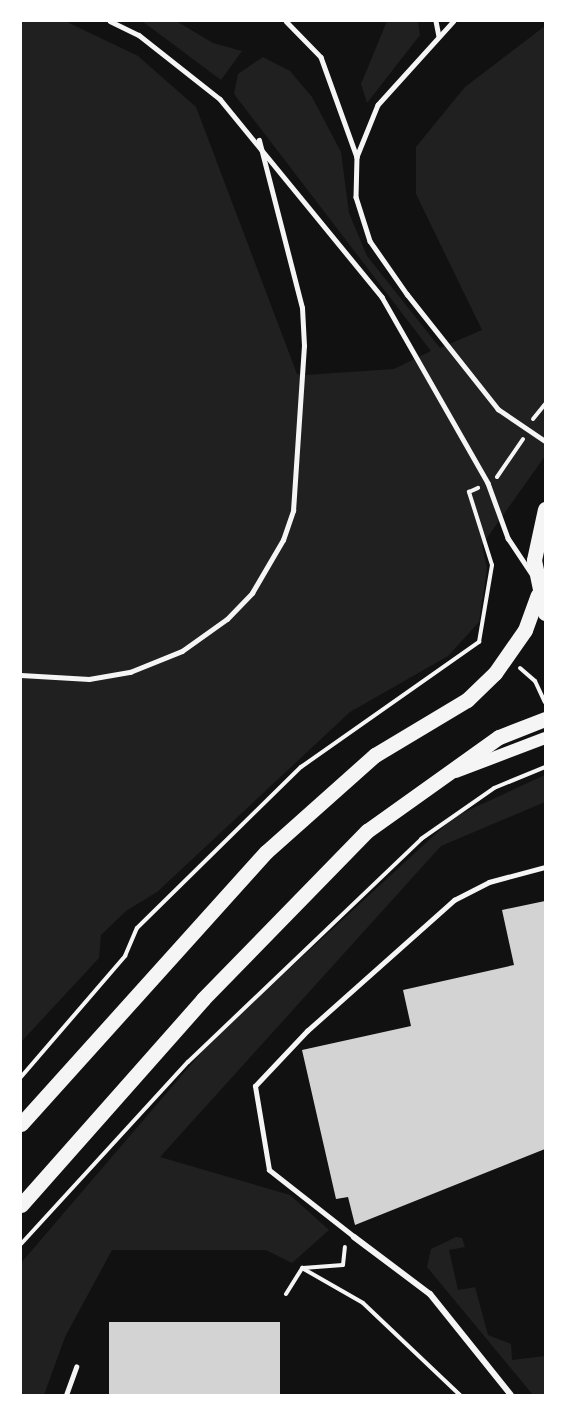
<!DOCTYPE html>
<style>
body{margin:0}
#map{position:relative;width:566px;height:1416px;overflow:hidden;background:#111;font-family:"Alegreya Sans",sans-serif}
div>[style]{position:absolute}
.green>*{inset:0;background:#202020}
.building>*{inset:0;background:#d3d3d3;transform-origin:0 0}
.path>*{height:4px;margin:-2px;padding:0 2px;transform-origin:2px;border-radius:2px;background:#f5f5f5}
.service>*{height:4.5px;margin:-2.25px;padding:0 2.25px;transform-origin:2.25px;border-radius:2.25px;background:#f5f5f5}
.minor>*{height:6px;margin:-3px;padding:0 3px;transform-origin:3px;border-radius:3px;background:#f5f5f5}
.secondary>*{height:12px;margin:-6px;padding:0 6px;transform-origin:6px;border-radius:6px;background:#f5f5f5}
.primary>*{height:15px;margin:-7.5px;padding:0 7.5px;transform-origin:7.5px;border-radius:7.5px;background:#f5f5f5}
span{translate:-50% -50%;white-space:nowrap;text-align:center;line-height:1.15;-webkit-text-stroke:6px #fff;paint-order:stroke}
.frame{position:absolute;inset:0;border:22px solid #fff;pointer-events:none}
</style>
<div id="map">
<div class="green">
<i style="clip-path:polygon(21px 21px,65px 21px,138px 56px,196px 107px,297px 374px,305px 375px,394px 369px,431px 351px,234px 94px,238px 74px,263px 57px,290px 71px,312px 97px,341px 152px,349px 213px,367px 256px,440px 348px,482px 330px,416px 194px,416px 147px,465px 87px,545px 26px,545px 456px,482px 545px,487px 568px,479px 622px,448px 656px,350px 712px,157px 892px,126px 911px,101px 935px,99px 958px,21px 1042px)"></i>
<i style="clip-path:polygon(142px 21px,176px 21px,213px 43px,242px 51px,221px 80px)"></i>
<i style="clip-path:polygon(387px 21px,418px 21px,420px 35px,367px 103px,361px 84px)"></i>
<i style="clip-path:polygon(545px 775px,545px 802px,441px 846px,160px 1157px,290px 1195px,329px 1230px,292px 1263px,266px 1250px,112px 1250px,65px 1337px,44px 1395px,21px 1395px,21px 1263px,212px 1040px,454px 817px)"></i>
<i style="clip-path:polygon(456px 1237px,462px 1238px,465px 1247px,449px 1250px,458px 1290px,475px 1287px,488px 1335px,511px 1344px,512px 1360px,545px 1356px,545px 1395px,533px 1395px,427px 1267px,431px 1249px)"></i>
</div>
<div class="building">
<i style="clip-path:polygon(545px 901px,545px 1149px,355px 1225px,348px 1197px,336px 1199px,302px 1050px,411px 1026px,403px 990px,514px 965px,502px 910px)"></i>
<i style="left:109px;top:1322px;width:171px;height:73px"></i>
</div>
<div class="path">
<i style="left:533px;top:419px;width:19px;rotate:-51deg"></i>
<i style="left:497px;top:477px;width:46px;rotate:-55.6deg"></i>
<i style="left:520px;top:668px;width:20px;rotate:41deg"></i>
<i style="left:535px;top:681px;width:23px;rotate:65deg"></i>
<i style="left:21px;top:1077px;width:160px;rotate:-49.3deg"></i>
<i style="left:125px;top:956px;width:30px;rotate:-67deg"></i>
<i style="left:137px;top:928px;width:230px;rotate:-44.5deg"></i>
<i style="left:301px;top:767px;width:218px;rotate:-35.1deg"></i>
<i style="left:479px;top:642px;width:78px;rotate:-80.4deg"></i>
<i style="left:492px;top:565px;width:77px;rotate:-107.5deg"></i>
<i style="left:469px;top:492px;width:10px;rotate:-24deg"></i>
<i style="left:21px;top:1244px;width:247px;rotate:-47.5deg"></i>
<i style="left:188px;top:1062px;width:323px;rotate:-43.7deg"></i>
<i style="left:421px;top:839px;width:89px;rotate:-34.9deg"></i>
<i style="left:494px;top:788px;width:55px;rotate:-22.4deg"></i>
<i style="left:303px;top:1268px;width:40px;rotate:-4.3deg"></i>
<i style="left:343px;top:1265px;width:18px;rotate:-84deg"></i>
<i style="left:286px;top:1294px;width:31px;rotate:-58deg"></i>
<i style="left:302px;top:1268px;width:70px;rotate:29.8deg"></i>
<i style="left:363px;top:1303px;width:134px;rotate:43.5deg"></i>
</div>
<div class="service">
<i style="left:110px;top:21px;width:32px;rotate:26deg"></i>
<i style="left:139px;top:35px;width:103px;rotate:38.3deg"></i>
<i style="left:220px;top:99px;width:256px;rotate:50.7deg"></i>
<i style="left:382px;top:297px;width:214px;rotate:60.3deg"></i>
<i style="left:488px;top:483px;width:59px;rotate:70deg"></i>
<i style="left:508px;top:538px;width:43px;rotate:56.3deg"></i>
<i style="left:286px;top:21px;width:50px;rotate:45.8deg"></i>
<i style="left:321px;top:57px;width:106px;rotate:70.2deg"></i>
<i style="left:436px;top:21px;width:15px;rotate:79deg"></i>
<i style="left:454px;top:21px;width:113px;rotate:132.1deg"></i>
<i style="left:378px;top:105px;width:56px;rotate:112deg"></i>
<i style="left:357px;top:157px;width:40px;rotate:91.4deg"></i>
<i style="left:356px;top:197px;width:46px;rotate:72.3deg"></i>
<i style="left:370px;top:241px;width:65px;rotate:55.1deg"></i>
<i style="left:407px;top:294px;width:147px;rotate:51.6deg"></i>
<i style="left:498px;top:409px;width:57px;rotate:34.2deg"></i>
<i style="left:21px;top:675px;width:68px;rotate:3.4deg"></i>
<i style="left:89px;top:679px;width:42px;rotate:-9.7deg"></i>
<i style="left:130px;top:672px;width:56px;rotate:-22deg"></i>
<i style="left:182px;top:651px;width:55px;rotate:-35.4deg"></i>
<i style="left:227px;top:619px;width:36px;rotate:-46deg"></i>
<i style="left:252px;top:593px;width:61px;rotate:-59.7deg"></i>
<i style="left:283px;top:540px;width:31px;rotate:-71deg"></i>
<i style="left:293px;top:511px;width:165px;rotate:-86.2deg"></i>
<i style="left:304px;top:346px;width:38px;rotate:-93deg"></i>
<i style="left:302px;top:308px;width:173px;rotate:-104.4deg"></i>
<i style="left:354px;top:1237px;width:108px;rotate:-141.8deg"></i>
<i style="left:269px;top:1170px;width:85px;rotate:-99.5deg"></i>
<i style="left:255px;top:1086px;width:76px;rotate:-46.6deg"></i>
<i style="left:307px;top:1031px;width:197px;rotate:-41.7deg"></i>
<i style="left:454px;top:900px;width:39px;rotate:-27deg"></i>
<i style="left:489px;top:882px;width:58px;rotate:-15deg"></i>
<i style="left:66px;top:1395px;width:30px;rotate:-70deg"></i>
</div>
<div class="minor">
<i style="left:354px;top:1237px;width:95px;rotate:36.9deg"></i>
<i style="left:430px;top:1294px;width:129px;rotate:51.3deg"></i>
</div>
<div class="secondary">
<i style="left:456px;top:772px;width:95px;rotate:-20.9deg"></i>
</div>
<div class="primary">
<i style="left:545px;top:509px;width:52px;rotate:102.2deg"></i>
<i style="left:534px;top:560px;width:54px;rotate:78.3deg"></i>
<i style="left:21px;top:1124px;width:366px;rotate:-48deg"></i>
<i style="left:266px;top:852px;width:146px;rotate:-41.7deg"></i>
<i style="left:375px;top:755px;width:107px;rotate:-30.9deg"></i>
<i style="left:467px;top:700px;width:39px;rotate:-44deg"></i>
<i style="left:495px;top:673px;width:52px;rotate:-55.1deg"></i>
<i style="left:525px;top:630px;width:37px;rotate:-70deg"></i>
<i style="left:21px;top:1205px;width:275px;rotate:-48.5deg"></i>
<i style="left:203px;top:999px;width:235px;rotate:-45.7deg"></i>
<i style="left:367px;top:831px;width:162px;rotate:-35.5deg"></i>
<i style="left:499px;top:737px;width:49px;rotate:-21.4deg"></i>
</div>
<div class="frame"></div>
</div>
